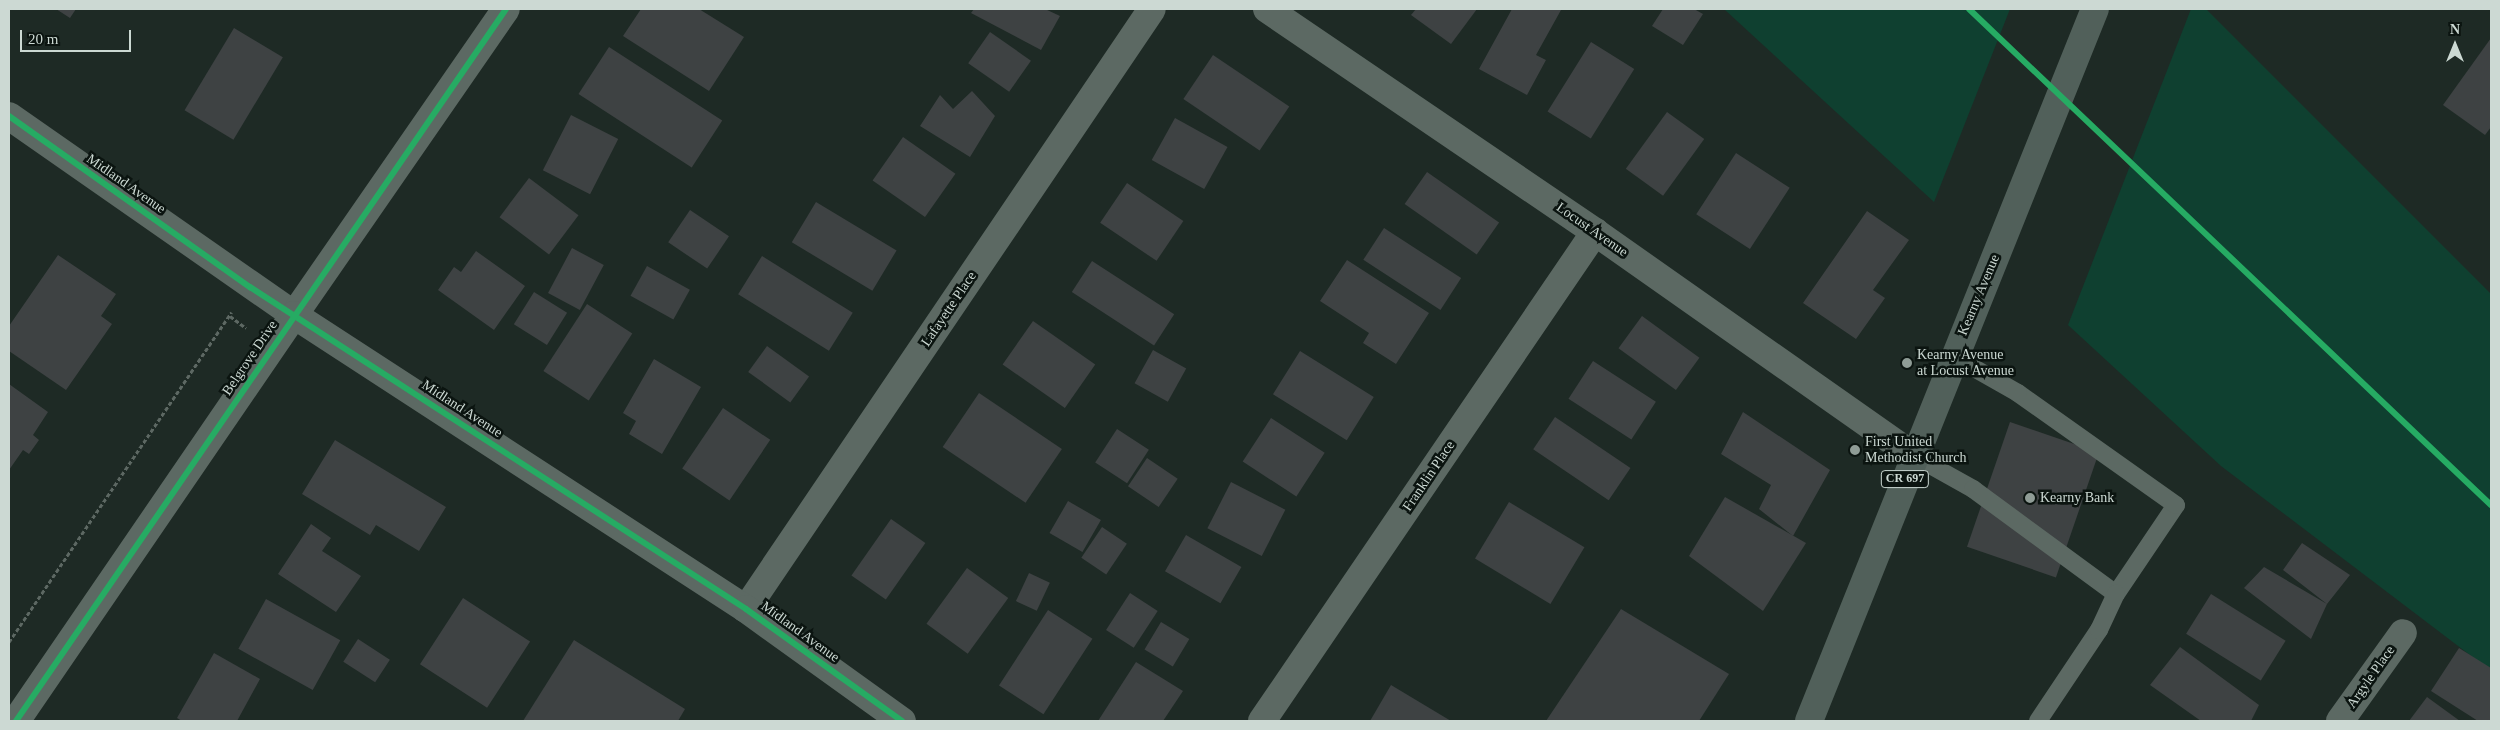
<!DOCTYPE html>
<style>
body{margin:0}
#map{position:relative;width:2500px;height:730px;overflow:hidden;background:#1e2a25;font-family:Georgia,serif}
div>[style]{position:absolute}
.green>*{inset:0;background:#0f4030}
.building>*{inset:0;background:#3e4243;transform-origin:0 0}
.path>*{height:3px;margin-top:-1.5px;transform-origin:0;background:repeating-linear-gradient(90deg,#5d6863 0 4px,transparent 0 6.5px)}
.service>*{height:18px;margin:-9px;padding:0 9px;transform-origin:9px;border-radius:9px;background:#5c6963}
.minor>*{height:28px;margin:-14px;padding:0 14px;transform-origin:14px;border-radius:14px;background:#5c6963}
.tertiary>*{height:28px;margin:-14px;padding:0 14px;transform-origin:14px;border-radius:14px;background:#5c6963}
.primary>*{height:28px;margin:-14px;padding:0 14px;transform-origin:14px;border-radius:14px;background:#51605a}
.cycleway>*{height:6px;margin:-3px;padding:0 3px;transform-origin:3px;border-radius:3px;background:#26ab63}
.dots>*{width:14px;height:14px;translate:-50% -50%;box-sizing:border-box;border:2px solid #0b1410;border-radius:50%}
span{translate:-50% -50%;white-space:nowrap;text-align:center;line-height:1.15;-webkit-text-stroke:5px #0b1410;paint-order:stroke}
.shield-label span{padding:1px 4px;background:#0b1410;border:1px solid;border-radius:4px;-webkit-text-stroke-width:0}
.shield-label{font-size:12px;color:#ccd9d3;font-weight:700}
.street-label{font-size:14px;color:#ccd9d3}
.poi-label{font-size:14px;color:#ccd9d3}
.left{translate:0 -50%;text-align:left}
.frame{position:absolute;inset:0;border:10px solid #ccd9d3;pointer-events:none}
.north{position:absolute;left:2430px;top:20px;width:50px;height:50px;-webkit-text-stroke:4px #0b1410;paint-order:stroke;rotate:0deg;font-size:14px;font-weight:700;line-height:20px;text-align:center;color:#ccd9d3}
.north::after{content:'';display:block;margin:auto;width:18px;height:22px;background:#ccd9d3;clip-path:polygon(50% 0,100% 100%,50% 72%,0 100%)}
.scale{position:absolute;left:20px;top:30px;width:111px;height:22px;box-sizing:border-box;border:2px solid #ccd9d3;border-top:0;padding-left:6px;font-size:15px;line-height:18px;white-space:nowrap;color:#ccd9d3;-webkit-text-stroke:4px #0b1410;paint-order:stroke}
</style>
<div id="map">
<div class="green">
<i style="clip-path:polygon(1724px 9px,2010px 9px,1934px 202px)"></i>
<i style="clip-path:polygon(2191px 9px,2206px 9px,2491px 294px,2491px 671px,2221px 466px,2068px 325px)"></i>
</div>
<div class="building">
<i style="clip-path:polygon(56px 9px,76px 9px,70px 18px)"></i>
<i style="clip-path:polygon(641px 9px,699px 9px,744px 37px,709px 91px,623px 36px)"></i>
<i style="clip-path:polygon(974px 9px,1045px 9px,1060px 16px,1041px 50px,971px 13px)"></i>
<i style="clip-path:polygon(1416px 9px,1477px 9px,1451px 44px,1411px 15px)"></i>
<i style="clip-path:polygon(1512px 9px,1561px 10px,1536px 55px,1546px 60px,1527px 95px,1479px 69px)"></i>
<i style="clip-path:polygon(1663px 9px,1694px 9px,1703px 14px,1683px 45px,1652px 26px)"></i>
<i style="left:234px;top:28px;width:57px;height:96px;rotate:31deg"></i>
<i style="left:990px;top:32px;width:50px;height:38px;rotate:35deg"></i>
<i style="clip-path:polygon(2491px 38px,2491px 127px,2485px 135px,2443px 105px)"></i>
<i style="left:1591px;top:42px;width:51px;height:82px;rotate:32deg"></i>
<i style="left:609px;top:47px;width:135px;height:56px;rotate:33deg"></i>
<i style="left:1213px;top:55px;width:92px;height:53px;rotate:34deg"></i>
<i style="clip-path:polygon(972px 91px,995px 116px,970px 157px,920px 126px,940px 95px,953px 109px)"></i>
<i style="left:1667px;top:112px;width:46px;height:70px;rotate:36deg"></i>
<i style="left:571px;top:115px;width:53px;height:62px;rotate:27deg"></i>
<i style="left:1175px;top:118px;width:60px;height:48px;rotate:29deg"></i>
<i style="left:903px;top:137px;width:64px;height:53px;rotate:35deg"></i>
<i style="left:1736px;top:153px;width:64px;height:73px;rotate:33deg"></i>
<i style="left:1427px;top:172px;width:88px;height:39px;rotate:35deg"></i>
<i style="left:529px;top:178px;width:62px;height:49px;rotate:37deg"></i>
<i style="left:1127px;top:183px;width:68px;height:48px;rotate:34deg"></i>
<i style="left:816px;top:202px;width:94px;height:47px;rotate:31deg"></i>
<i style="left:690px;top:210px;width:47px;height:39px;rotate:34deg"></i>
<i style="clip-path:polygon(1867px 211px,1909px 240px,1873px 290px,1885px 298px,1856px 339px,1803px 303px)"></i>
<i style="left:1384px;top:228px;width:92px;height:38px;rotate:33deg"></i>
<i style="left:572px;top:248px;width:36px;height:51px;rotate:28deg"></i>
<i style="clip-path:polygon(476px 251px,525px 286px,494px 330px,438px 290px,454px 267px,461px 272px)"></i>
<i style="clip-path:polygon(58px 255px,116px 294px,101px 316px,112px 324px,66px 390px,9px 351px,9px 326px)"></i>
<i style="left:762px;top:256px;width:107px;height:45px;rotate:32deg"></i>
<i style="clip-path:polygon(1347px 260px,1429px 313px,1396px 364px,1363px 343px,1369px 333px,1320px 301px)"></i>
<i style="left:1092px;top:261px;width:98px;height:37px;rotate:33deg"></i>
<i style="left:647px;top:266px;width:49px;height:34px;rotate:29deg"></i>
<i style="left:534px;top:292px;width:39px;height:38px;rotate:32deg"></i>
<i style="left:587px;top:304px;width:54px;height:80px;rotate:33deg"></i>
<i style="left:1642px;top:316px;width:71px;height:40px;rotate:36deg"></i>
<i style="left:1033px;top:321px;width:76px;height:53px;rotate:35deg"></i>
<i style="left:767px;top:346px;width:52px;height:32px;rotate:36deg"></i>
<i style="left:1153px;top:350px;width:38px;height:38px;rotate:29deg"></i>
<i style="left:1300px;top:351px;width:87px;height:51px;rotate:32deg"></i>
<i style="clip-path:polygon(654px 359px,701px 387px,662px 454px,629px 434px,636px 421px,623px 413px)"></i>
<i style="left:1593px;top:361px;width:75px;height:45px;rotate:33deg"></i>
<i style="clip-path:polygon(9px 384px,48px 412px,33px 435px,39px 440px,29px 454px,23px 450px,9px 470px)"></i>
<i style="left:979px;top:393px;width:100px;height:65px;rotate:34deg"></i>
<i style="left:723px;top:408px;width:57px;height:73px;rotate:34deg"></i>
<i style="clip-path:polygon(1743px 412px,1830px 470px,1793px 536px,1759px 509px,1771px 485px,1721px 454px)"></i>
<i style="left:1555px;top:417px;width:91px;height:39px;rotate:34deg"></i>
<i style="left:1271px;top:418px;width:64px;height:52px;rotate:33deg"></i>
<i style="left:2010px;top:422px;width:94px;height:132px;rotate:19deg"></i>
<i style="left:1117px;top:429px;width:38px;height:40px;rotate:33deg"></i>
<i style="clip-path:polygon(335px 440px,446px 507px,419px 551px,376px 525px,370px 535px,302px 494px)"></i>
<i style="left:1147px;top:458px;width:37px;height:34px;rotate:34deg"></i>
<i style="left:1231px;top:482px;width:61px;height:52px;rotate:27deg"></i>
<i style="clip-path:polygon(1725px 497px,1806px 543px,1763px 611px,1689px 556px)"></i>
<i style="left:1068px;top:501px;width:38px;height:37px;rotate:30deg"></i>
<i style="left:1509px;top:502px;width:88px;height:66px;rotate:31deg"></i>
<i style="left:891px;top:519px;width:42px;height:69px;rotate:35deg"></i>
<i style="clip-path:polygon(311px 524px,331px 538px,322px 551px,361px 576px,336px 612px,278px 574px)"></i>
<i style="left:1102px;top:527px;width:30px;height:37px;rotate:34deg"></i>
<i style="left:1186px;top:535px;width:64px;height:42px;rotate:30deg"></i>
<i style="clip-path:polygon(2302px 543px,2350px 575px,2327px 604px,2311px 639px,2244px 588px,2264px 567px,2327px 604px,2283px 570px)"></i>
<i style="left:967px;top:568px;width:51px;height:69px;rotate:36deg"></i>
<i style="left:1029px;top:573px;width:23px;height:31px;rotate:25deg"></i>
<i style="left:1130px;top:593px;width:33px;height:44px;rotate:33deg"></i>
<i style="left:2211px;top:594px;width:88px;height:47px;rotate:32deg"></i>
<i style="left:463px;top:598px;width:80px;height:79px;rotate:33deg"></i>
<i style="left:266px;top:599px;width:85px;height:57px;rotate:29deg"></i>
<i style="clip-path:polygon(1621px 609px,1729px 674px,1699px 721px,1546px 721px)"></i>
<i style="left:1048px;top:610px;width:53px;height:90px;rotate:33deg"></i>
<i style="left:1161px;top:622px;width:33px;height:32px;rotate:31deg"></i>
<i style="left:358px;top:639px;width:38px;height:27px;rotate:33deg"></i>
<i style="clip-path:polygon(574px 640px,685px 709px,678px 721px,523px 721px)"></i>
<i style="clip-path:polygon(2180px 647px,2259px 705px,2251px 721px,2201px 721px,2150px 685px)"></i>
<i style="clip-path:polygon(2459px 648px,2491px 668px,2491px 721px,2478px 721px,2431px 691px)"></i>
<i style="clip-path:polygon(214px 653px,260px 679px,237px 721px,182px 721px,177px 718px)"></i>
<i style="clip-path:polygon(1136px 662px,1183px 691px,1163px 721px,1098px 721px)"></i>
<i style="clip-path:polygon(1391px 685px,1451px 721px,1370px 721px)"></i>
<i style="clip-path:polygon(2427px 697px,2460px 721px,2409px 721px)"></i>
</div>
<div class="path">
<i style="left:230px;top:316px;width:20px;rotate:37deg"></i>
<i style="left:9px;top:642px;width:398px;rotate:-56deg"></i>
</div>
<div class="service">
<i style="left:1914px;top:456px;width:68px;rotate:29.2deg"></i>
<i style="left:1973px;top:489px;width:177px;rotate:36.3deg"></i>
<i style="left:2116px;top:594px;width:107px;rotate:-56deg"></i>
<i style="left:2176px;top:505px;width:194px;rotate:-144.7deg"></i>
<i style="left:2018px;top:393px;width:75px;rotate:-150.4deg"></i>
<i style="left:2038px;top:721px;width:110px;rotate:-56.2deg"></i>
<i style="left:2099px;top:630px;width:40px;rotate:-65deg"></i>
</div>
<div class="minor">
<i style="left:1267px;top:9px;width:397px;rotate:34.2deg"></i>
<i style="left:1595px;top:232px;width:390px;rotate:35.1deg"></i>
<i style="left:9px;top:116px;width:348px;rotate:34.9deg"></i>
<i style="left:294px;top:315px;width:372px;rotate:-55.3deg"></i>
<i style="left:746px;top:609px;width:724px;rotate:-55.92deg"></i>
<i style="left:1262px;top:721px;width:592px;rotate:-55.75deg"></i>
<i style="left:2340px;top:721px;width:108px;rotate:-54.4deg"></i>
</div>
<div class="tertiary">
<i style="left:16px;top:721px;width:492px;rotate:-55.6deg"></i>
<i style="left:294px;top:315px;width:539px;rotate:33.04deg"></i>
<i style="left:746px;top:609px;width:192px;rotate:35.7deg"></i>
</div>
<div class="primary">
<i style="left:1809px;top:721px;width:767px;rotate:-68.12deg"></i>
</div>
<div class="cycleway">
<i style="left:1969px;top:9px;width:720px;rotate:43.54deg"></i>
<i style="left:9px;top:116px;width:296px;rotate:35.4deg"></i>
<i style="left:250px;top:287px;width:591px;rotate:32.99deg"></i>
<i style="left:746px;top:609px;width:192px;rotate:35.7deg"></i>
<i style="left:16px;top:721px;width:864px;rotate:-55.46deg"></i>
</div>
<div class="dots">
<i style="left:1907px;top:363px;background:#8f9c96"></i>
<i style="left:1855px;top:450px;background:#8f9c96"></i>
<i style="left:2030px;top:498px;background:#8f9c96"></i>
</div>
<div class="shield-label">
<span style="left:1905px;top:479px">CR 697</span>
</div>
<div class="street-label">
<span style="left:126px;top:184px;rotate:35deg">Midland Avenue</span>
<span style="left:1592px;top:230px;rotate:35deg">Locust Avenue</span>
<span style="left:1979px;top:295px;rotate:-67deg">Kearny Avenue</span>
<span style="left:949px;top:309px;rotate:-56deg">Lafayette Place</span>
<span style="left:250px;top:358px;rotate:-56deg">Belgrove Drive</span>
<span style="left:462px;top:409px;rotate:33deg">Midland Avenue</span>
<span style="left:1429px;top:476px;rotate:-56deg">Franklin Place</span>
<span style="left:800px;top:632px;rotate:36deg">Midland Avenue</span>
<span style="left:2371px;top:677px;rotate:-55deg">Argyle Place</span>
</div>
<div class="poi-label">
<span class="left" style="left:1917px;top:363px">Kearny Avenue<br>at Locust Avenue</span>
<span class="left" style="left:1865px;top:450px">First United<br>Methodist Church</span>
<span class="left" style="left:2040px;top:498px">Kearny Bank</span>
</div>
<div class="frame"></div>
<div class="north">N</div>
<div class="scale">20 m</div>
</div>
